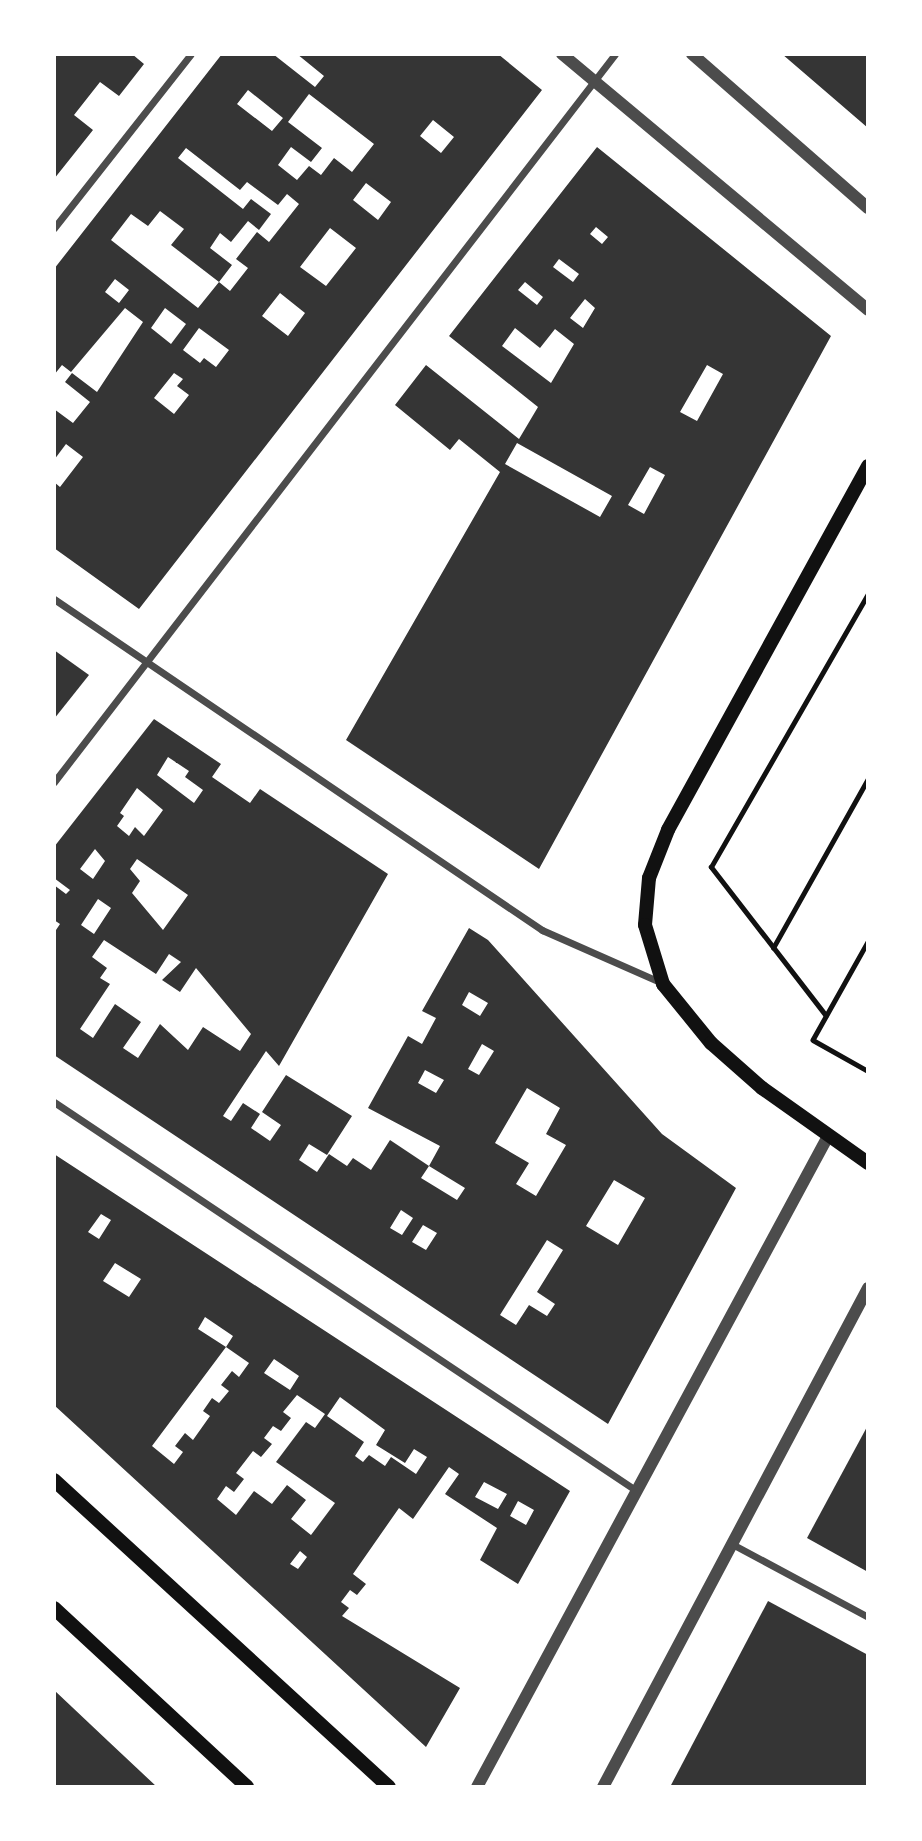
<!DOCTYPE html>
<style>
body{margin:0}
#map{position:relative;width:922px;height:1841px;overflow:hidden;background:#fff;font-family:"Nunito Sans",sans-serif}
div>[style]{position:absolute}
.building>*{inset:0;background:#353535}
.path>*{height:4.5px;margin:-2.25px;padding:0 2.25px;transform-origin:2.25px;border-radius:2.25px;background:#111}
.minor>*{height:7px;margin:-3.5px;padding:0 3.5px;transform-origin:3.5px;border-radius:3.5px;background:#4c4c4c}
.tertiary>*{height:12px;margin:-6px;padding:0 6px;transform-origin:6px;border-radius:6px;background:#4c4c4c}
.secondary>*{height:14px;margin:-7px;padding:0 7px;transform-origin:7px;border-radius:7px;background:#111}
span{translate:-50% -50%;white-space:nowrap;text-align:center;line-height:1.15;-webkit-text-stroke:6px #fff;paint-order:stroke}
.frame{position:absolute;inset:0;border:56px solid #fff;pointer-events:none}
</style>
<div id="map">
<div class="building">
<i style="clip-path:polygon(54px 54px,132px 54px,144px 64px,119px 96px,100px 82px,74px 115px,93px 130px,54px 179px)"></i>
<i style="clip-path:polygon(evenodd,222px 54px,273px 54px,315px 87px,324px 76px,297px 54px,498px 54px,542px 90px,139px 609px,54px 548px,54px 482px,60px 487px,83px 457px,66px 444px,54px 460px,54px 409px,73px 423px,90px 402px,65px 382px,72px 373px,97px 392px,143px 322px,125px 308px,71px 372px,62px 365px,54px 375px,54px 269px,222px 54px,248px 90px,283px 118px,272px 131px,237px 104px,248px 90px,222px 54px,309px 94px,374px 144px,352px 172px,334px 158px,321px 175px,309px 166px,297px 180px,278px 165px,291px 147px,311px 162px,322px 148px,288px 122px,309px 94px,222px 54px,433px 120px,454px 137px,441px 153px,420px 136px,433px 120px,222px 54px,186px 148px,240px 190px,247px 182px,278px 205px,287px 194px,299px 204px,269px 242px,257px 232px,236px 259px,248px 268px,230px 291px,219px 282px,198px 308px,111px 240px,131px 214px,148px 226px,160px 211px,184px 229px,171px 245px,219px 282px,232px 265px,210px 248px,220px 233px,231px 242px,248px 221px,259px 230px,271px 214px,251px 199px,243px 209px,178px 158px,186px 148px,222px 54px,366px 183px,391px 202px,378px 220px,353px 200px,366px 183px,222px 54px,330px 228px,356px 248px,326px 286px,300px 267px,330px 228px,222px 54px,115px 279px,129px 290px,119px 303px,105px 292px,115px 279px,222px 54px,280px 293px,305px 313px,288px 336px,262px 316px,280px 293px,222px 54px,165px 308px,186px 324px,171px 344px,151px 328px,165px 308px,222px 54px,199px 328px,229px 350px,216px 367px,204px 358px,200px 363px,183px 350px,199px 328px,222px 54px,174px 373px,183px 379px,177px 386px,189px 395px,174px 414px,154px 398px,174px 373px)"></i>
<i style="clip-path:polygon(782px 54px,868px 54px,868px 128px,839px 103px)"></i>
<i style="clip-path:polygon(evenodd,597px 147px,831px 336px,539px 869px,346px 740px,500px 472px,459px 439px,450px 450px,395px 405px,426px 365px,519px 439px,538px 407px,449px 336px,597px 147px,596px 227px,608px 237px,602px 244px,590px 234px,596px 227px,597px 147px,559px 259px,579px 274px,573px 282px,553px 267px,559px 259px,597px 147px,525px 282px,543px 297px,537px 305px,518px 290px,525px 282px,597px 147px,585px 299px,595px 308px,583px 328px,570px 318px,585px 299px,597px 147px,515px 328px,540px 348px,555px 329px,574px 344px,551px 383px,502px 346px,515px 328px,597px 147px,707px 365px,723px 374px,697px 421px,680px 412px,707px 365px,597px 147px,517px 443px,612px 496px,600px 517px,505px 464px,517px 443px,597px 147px,650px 467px,665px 475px,644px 514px,628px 505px,650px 467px)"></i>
<i style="clip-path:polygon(54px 650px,89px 675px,54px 719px)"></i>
<i style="clip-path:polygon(evenodd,154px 719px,221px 764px,212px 777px,250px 803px,260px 789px,388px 874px,279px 1066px,266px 1051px,223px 1116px,231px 1121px,243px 1103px,260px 1114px,251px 1128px,270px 1141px,281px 1125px,262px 1112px,286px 1075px,352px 1116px,327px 1155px,309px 1144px,299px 1160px,317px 1172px,329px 1154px,347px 1166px,353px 1158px,371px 1170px,390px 1140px,429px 1166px,440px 1146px,368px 1108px,408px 1036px,422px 1044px,436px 1018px,422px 1011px,469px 928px,488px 940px,662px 1134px,736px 1188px,608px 1424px,54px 1055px,54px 933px,60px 924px,54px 920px,54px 885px,66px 894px,70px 890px,54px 878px,54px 847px,154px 719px,168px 757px,189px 771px,185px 777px,203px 790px,194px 803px,157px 775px,168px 757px,154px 719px,137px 788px,163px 810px,144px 836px,135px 827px,129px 836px,117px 826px,124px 816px,120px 813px,137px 788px,154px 719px,95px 849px,105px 861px,93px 879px,80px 869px,95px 849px,154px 719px,137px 859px,188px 895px,163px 930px,132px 893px,140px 881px,130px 869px,137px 859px,154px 719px,98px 899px,111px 908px,94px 934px,81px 925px,98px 899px,154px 719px,104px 940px,156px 974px,169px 954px,181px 962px,162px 980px,180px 992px,196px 968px,251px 1034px,240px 1051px,203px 1027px,188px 1050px,160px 1024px,138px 1058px,123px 1048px,141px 1022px,115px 1004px,93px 1038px,80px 1029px,110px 984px,100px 978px,107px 968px,92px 957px,104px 940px,154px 719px,469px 992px,488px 1003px,480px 1016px,462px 1005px,469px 992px,154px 719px,482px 1044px,494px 1051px,479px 1075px,468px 1069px,482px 1044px,154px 719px,425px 1070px,444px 1080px,436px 1093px,418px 1083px,425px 1070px,154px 719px,527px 1088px,560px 1108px,546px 1134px,566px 1145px,536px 1196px,516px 1184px,529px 1163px,495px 1143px,527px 1088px,154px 719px,429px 1166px,465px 1188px,457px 1200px,421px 1178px,429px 1166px,154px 719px,614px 1180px,645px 1198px,618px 1245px,586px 1226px,614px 1180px,154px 719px,401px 1210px,413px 1218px,402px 1235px,390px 1228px,401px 1210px,154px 719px,423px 1225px,437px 1233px,426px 1250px,412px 1242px,423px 1225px,154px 719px,547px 1240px,563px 1250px,537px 1292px,555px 1304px,547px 1316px,529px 1305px,516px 1325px,500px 1315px,547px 1240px)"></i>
<i style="clip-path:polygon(evenodd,54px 1154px,570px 1491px,518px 1584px,480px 1560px,497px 1528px,445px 1494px,459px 1474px,449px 1467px,413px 1519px,399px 1508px,353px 1574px,366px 1584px,357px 1595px,350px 1590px,341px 1602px,349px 1608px,342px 1616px,460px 1688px,426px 1747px,54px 1405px,54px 1154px,101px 1214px,111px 1220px,99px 1239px,88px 1232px,101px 1214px,54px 1154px,115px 1263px,141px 1279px,129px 1297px,103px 1281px,115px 1263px,54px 1154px,205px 1317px,233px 1336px,226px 1347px,249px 1363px,239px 1377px,232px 1371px,221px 1385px,229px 1391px,219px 1403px,212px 1398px,203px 1411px,210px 1416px,193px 1440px,185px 1433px,175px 1446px,183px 1452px,174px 1464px,152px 1446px,226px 1347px,198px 1329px,205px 1317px,54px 1154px,274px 1359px,299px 1376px,290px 1390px,264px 1373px,274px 1359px,54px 1154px,297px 1395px,325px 1414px,315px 1428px,306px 1422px,276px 1462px,335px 1503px,311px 1535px,291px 1519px,306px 1500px,287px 1485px,272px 1504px,254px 1491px,236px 1515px,217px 1499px,226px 1486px,234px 1492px,244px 1479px,236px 1473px,253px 1451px,261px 1457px,272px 1444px,264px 1438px,273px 1426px,281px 1431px,291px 1418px,283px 1412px,297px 1395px,54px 1154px,340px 1397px,385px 1430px,376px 1445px,405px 1463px,414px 1449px,427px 1457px,416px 1474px,391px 1457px,385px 1466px,369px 1455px,363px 1462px,355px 1456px,364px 1442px,327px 1416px,340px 1397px,54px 1154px,484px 1482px,507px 1494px,498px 1509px,475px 1497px,484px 1482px,54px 1154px,518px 1501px,534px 1510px,526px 1525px,510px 1516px,518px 1501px,54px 1154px,300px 1551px,307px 1557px,298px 1569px,290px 1564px,300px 1551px)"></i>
<i style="clip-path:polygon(868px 1425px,868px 1572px,807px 1538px)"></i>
<i style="clip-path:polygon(768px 1601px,868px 1655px,868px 1787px,670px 1787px)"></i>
<i style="clip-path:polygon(54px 1690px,108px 1741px,157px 1787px,54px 1787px)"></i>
</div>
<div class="path">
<i style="left:868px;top:942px;width:112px;rotate:119.3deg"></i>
<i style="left:813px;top:1040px;width:63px;rotate:29.4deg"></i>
<i style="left:773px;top:948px;width:194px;rotate:-60.7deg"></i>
<i style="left:826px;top:1016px;width:188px;rotate:-127.7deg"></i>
<i style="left:711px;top:867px;width:315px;rotate:-60.1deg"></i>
</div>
<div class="minor">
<i style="left:54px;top:228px;width:221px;rotate:-51.8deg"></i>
<i style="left:54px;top:599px;width:590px;rotate:34.15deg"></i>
<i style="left:542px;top:930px;width:131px;rotate:23.8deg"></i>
<i style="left:54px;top:782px;width:919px;rotate:-52.38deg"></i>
<i style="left:54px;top:1102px;width:701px;rotate:33.71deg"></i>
<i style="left:732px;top:1544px;width:154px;rotate:28.2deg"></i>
</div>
<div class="tertiary">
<i style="left:562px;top:54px;width:399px;rotate:39.9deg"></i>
<i style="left:692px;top:54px;width:234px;rotate:41.2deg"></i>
<i style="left:477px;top:1787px;width:737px;rotate:-61.66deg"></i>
<i style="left:603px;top:1787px;width:565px;rotate:-62.03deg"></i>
</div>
<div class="secondary">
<i style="left:868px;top:466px;width:415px;rotate:118.8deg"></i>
<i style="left:668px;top:830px;width:52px;rotate:111.6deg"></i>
<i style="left:649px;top:878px;width:47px;rotate:94.9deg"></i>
<i style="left:645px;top:925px;width:62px;rotate:73deg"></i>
<i style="left:663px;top:984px;width:76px;rotate:50.9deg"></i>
<i style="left:711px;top:1043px;width:68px;rotate:41.4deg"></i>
<i style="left:762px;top:1088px;width:130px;rotate:35.3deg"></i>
<i style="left:54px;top:1480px;width:454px;rotate:42.5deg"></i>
<i style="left:54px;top:1608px;width:263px;rotate:42.8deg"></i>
</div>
<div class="frame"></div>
</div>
